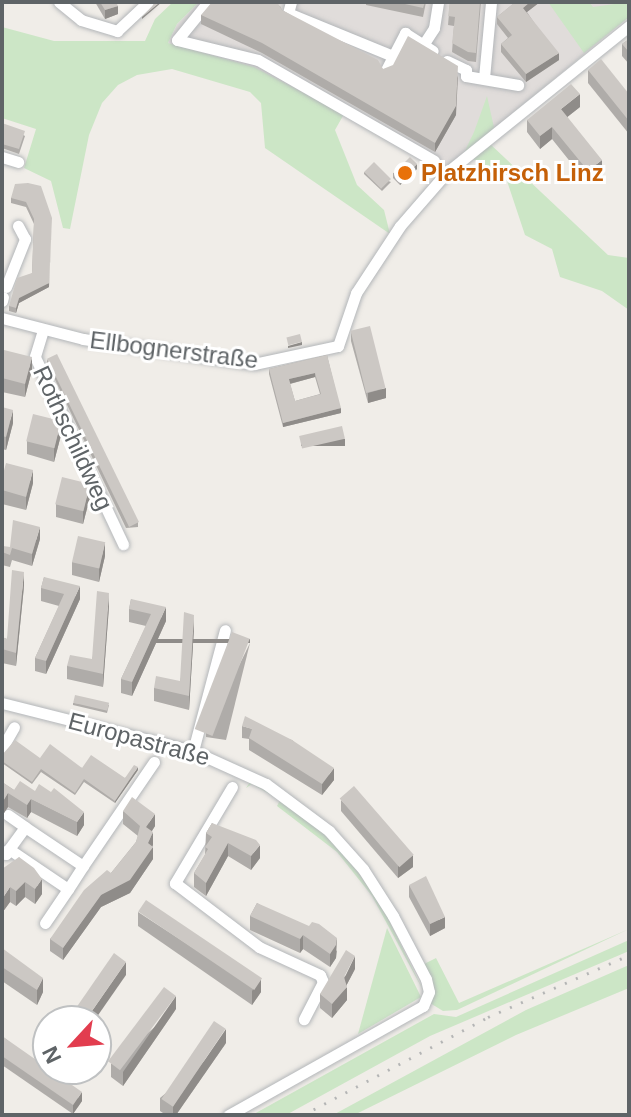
<!DOCTYPE html>
<meta charset="utf-8">
<style>
body{margin:0}
#map{position:relative;width:631px;height:1117px;overflow:hidden;background:#f0ede8;font-family:Helvetica,sans-serif}
div>[style]{position:absolute}
.industrial>*{inset:0;background:#e0dcda}
.green>*{inset:0;background:#cce6c6}
.roads{filter:drop-shadow(0 0 2px #b3b6b9) drop-shadow(0 0 2px #b3b6b9)}
.minor>*{height:11px;margin:-5.5px;padding:0 5.5px;transform-origin:5.5px;border-radius:5.5px;background:#fff}
.rail>*{height:3px;margin-top:-1.5px;transform-origin:0;background:repeating-linear-gradient(90deg,#b4b5b5 0 2px,transparent 0 12px)}
.wall>*{inset:0;background:#afaca9}
.shaded-wall>*{inset:0;background:#8f8c89;transform-origin:0 0}
.building>*{inset:0;background:#ccc8c4;transform-origin:0 0}
.dots>*{width:22px;height:22px;translate:-50% -50%;box-sizing:border-box;border:4px solid #fff;border-radius:50%}
span{translate:-50% -50%;white-space:nowrap;text-align:center;line-height:1.15;-webkit-text-stroke:6px #fff;paint-order:stroke}
.food-label{font-size:24px;color:#c56008;font-weight:700}
.left{translate:0 -50%;text-align:left}
.street-label{font-size:24px;color:#5f6467}
.frame{position:absolute;inset:0;border:4px solid #5f6467;pointer-events:none}
.north{position:absolute;left:32px;top:1005px;width:80px;height:80px;box-sizing:border-box;background:#fff;border:2px solid #bfc1c2;border-radius:50%;rotate:244deg;font-size:22px;font-weight:700;line-height:32px;text-align:center;color:#5f6467}
.north::after{content:'';display:block;margin:auto;width:28px;height:36px;background:#e23d4f;clip-path:polygon(50% 0,100% 100%,50% 72%,0 100%)}
</style>
<div id="map">
<div class="industrial">
<i style="clip-path:polygon(199px 2px,629px 2px,629px 17px,443px 171px,344px 114px,168px 43px,177px 24px)"></i>
</div>
<div class="green">
<i style="clip-path:polygon(173px 2px,199px 2px,177px 24px,168px 43px,254px 67px,344px 114px,335px 130px,357px 185px,384px 210px,390px 234px,265px 148px,261px 103px,250px 92px,172px 69px,137px 75px,118px 85px,102px 103px,89px 135px,70px 229px,63px 228px,51px 181px,24px 168px,36px 129px,2px 118px,2px 27px,54px 41px,145px 41px,155px 19px)"></i>
<i style="clip-path:polygon(548px 2px,589px 2px,593px 7px,629px 2px,629px 17px,584px 53px)"></i>
<i style="clip-path:polygon(487px 96px,495px 132px,463px 155px,474px 132px)"></i>
<i style="clip-path:polygon(489px 143px,608px 255px,629px 258px,629px 310px,602px 291px,560px 277px,552px 249px,525px 235px,507px 181px,470px 157px)"></i>
<i style="clip-path:polygon(250px 782px,283px 801px,316px 826px,350px 861px,382px 906px,424px 992px,372px 896px,337px 852px,277px 806px,280px 800px,252px 784px,246px 788px)"></i>
<i style="clip-path:polygon(387px 928px,421px 997px,358px 1034px)"></i>
<i style="clip-path:polygon(629px 929px,457px 1010px,443px 1011px,430px 1003px,435px 990px,424px 964px,436px 958px,459px 1003px)"></i>
<i style="clip-path:polygon(629px 940px,629px 951px,430px 1036px,286px 1115px,252px 1115px,434px 1014px,456px 1017px)"></i>
<i style="clip-path:polygon(629px 965px,629px 988px,516px 1035px,354px 1115px,333px 1115px,526px 1010px)"></i>
</div>
<div class="roads">
<div class="minor">
<i style="left:59px;top:2px;width:28px;rotate:39deg"></i>
<i style="left:81px;top:20px;width:38px;rotate:17deg"></i>
<i style="left:117px;top:31px;width:42px;rotate:-43.1deg"></i>
<i style="left:208px;top:2px;width:49px;rotate:129.2deg"></i>
<i style="left:177px;top:40px;width:83px;rotate:13.9deg"></i>
<i style="left:258px;top:60px;width:203px;rotate:29.8deg"></i>
<i style="left:291px;top:2px;width:11px;rotate:105deg"></i>
<i style="left:288px;top:13px;width:113px;rotate:22.3deg"></i>
<i style="left:423px;top:45px;width:20px;rotate:-57deg"></i>
<i style="left:434px;top:28px;width:26px;rotate:-81deg"></i>
<i style="left:447px;top:61px;width:21px;rotate:25deg"></i>
<i style="left:466px;top:70px;width:6px;rotate:90deg"></i>
<i style="left:466px;top:76px;width:53px;rotate:9.8deg"></i>
<i style="left:386px;top:70px;width:42px;rotate:-62.8deg"></i>
<i style="left:405px;top:33px;width:33px;rotate:33deg"></i>
<i style="left:484px;top:78px;width:76px;rotate:-84.7deg"></i>
<i style="left:2px;top:157px;width:17px;rotate:17deg"></i>
<i style="left:6px;top:287px;width:52px;rotate:-68.4deg"></i>
<i style="left:25px;top:239px;width:15px;rotate:-118deg"></i>
<i style="left:2px;top:301px;width:4px;rotate:-76deg"></i>
<i style="left:2px;top:318px;width:84px;rotate:14.5deg"></i>
<i style="left:83px;top:339px;width:173px;rotate:8.3deg"></i>
<i style="left:254px;top:364px;width:86px;rotate:-12.1deg"></i>
<i style="left:338px;top:346px;width:56px;rotate:-71.2deg"></i>
<i style="left:356px;top:293px;width:80px;rotate:-56.7deg"></i>
<i style="left:400px;top:226px;width:70px;rotate:-49deg"></i>
<i style="left:446px;top:173px;width:235px;rotate:-38.8deg"></i>
<i style="left:43px;top:330px;width:28px;rotate:107deg"></i>
<i style="left:35px;top:357px;width:207px;rotate:64.8deg"></i>
<i style="left:2px;top:703px;width:197px;rotate:14.1deg"></i>
<i style="left:193px;top:751px;width:80px;rotate:24.3deg"></i>
<i style="left:266px;top:784px;width:79px;rotate:36.7deg"></i>
<i style="left:329px;top:831px;width:51px;rotate:48.2deg"></i>
<i style="left:363px;top:869px;width:56px;rotate:57.4deg"></i>
<i style="left:393px;top:916px;width:71px;rotate:62.4deg"></i>
<i style="left:426px;top:979px;width:13px;rotate:77deg"></i>
<i style="left:429px;top:992px;width:15px;rotate:113deg"></i>
<i style="left:423px;top:1006px;width:223px;rotate:150.7deg"></i>
<i style="left:2px;top:748px;width:24px;rotate:-60deg"></i>
<i style="left:193px;top:751px;width:125px;rotate:-75.2deg"></i>
<i style="left:232px;top:787px;width:112px;rotate:120.7deg"></i>
<i style="left:175px;top:883px;width:106px;rotate:37.3deg"></i>
<i style="left:259px;top:947px;width:67px;rotate:24.7deg"></i>
<i style="left:320px;top:975px;width:8px;rotate:67deg"></i>
<i style="left:323px;top:982px;width:42px;rotate:117.2deg"></i>
<i style="left:8px;top:815px;width:21px;rotate:35deg"></i>
<i style="left:2px;top:851px;width:5px;rotate:37deg"></i>
<i style="left:6px;top:854px;width:6px;rotate:-59deg"></i>
<i style="left:9px;top:849px;width:27px;rotate:-54deg"></i>
<i style="left:25px;top:827px;width:70px;rotate:33.9deg"></i>
<i style="left:83px;top:866px;width:27px;rotate:123deg"></i>
<i style="left:68px;top:889px;width:71px;rotate:-145.9deg"></i>
<i style="left:83px;top:866px;width:126px;rotate:-55.7deg"></i>
<i style="left:45px;top:923px;width:41px;rotate:-55.9deg"></i>
</div>
</div>
<div class="rail">
<i style="left:303px;top:1115px;width:209px;rotate:-27.9deg"></i>
<i style="left:488px;top:1017px;width:154px;rotate:-23.7deg"></i>
</div>
<div class="wall">
<i style="clip-path:polygon(95px 2px,116px 2px,118px 14px,105px 19px)"></i>
<i style="clip-path:polygon(366px 2px,426px 2px,423px 17px,366px 5px)"></i>
<i style="clip-path:polygon(450px 2px,481px 2px,476px 62px,468px 61px,452px 52px,454px 26px,448px 25px)"></i>
<i style="clip-path:polygon(511px 2px,540px 2px,527px 12px,559px 60px,526px 82px,501px 52px,501px 44px,508px 38px,497px 24px,497px 17px,513px 4px)"></i>
<i style="clip-path:polygon(280px 6px,282px 10px,383px 69px,456px 115px,435px 152px,262px 53px,201px 24px,201px 15px)"></i>
<i style="clip-path:polygon(629px 39px,629px 64px,622px 56px,622px 44px)"></i>
<i style="clip-path:polygon(588px 70px,629px 94px,629px 134px,588px 83px)"></i>
<i style="clip-path:polygon(580px 107px,567px 117px,602px 172px,588px 184px,552px 139px,540px 149px,527px 132px,527px 120px)"></i>
<i style="clip-path:polygon(2px 123px,25px 136px,19px 154px,2px 148px)"></i>
<i style="clip-path:polygon(417px 169px,400px 185px,393px 178px,393px 173px)"></i>
<i style="clip-path:polygon(364px 172px,391px 182px,382px 191px,364px 174px)"></i>
<i style="clip-path:polygon(28px 183px,49px 287px,19px 303px,16px 313px,9px 311px,9px 306px,32px 273px,34px 224px,26px 207px,11px 203px,11px 198px)"></i>
<i style="clip-path:polygon(351px 332px,386px 398px,368px 403px,351px 341px)"></i>
<i style="clip-path:polygon(evenodd,327px 355px,341px 413px,283px 427px,269px 374px,269px 369px,327px 355px,315px 377px,320px 394px,295px 401px,290px 384px,315px 377px)"></i>
<i style="clip-path:polygon(2px 358px,32px 370px,25px 397px,2px 392px)"></i>
<i style="clip-path:polygon(47px 359px,138px 522px,138px 527px,126px 528px,47px 363px)"></i>
<i style="clip-path:polygon(2px 407px,13px 423px,6px 450px,2px 449px)"></i>
<i style="clip-path:polygon(61px 435px,54px 462px,27px 454px,27px 441px)"></i>
<i style="clip-path:polygon(2px 478px,33px 483px,26px 510px,2px 504px)"></i>
<i style="clip-path:polygon(90px 497px,83px 524px,56px 517px,56px 504px)"></i>
<i style="clip-path:polygon(40px 539px,32px 566px,12px 560px,10px 567px,2px 565px,2px 550px)"></i>
<i style="clip-path:polygon(105px 556px,99px 582px,72px 575px,72px 562px)"></i>
<i style="clip-path:polygon(44px 577px,80px 599px,46px 674px,35px 671px,35px 658px,59px 606px,41px 601px,41px 588px)"></i>
<i style="clip-path:polygon(24px 586px,16px 666px,2px 663px,2px 637px,7px 639px)"></i>
<i style="clip-path:polygon(131px 599px,166px 621px,132px 696px,121px 693px,121px 679px,146px 626px,129px 622px,129px 609px)"></i>
<i style="clip-path:polygon(109px 606px,103px 687px,67px 679px,67px 666px,92px 659px)"></i>
<i style="clip-path:polygon(194px 628px,189px 710px,154px 701px,154px 688px,180px 681px)"></i>
<i style="clip-path:polygon(250px 643px,226px 740px,206px 737px,206px 733px)"></i>
<i style="clip-path:polygon(73px 703px,109px 705px,107px 713px,73px 705px)"></i>
<i style="clip-path:polygon(242px 726px,292px 740px,334px 780px,322px 795px,249px 750px,249px 739px,242px 738px)"></i>
<i style="clip-path:polygon(2px 755px,40px 758px,125px 778px,138px 770px,115px 803px,84px 782px,75px 795px,41px 772px,32px 784px,2px 763px)"></i>
<i style="clip-path:polygon(2px 782px,14px 790px,84px 825px,77px 836px,31px 812px,27px 818px,8px 807px,2px 816px)"></i>
<i style="clip-path:polygon(341px 800px,413px 867px,398px 878px,341px 811px)"></i>
<i style="clip-path:polygon(123px 811px,155px 826px,152px 831px,153px 859px,130px 893px,101px 907px,63px 960px,50px 951px,50px 939px,111px 873px,136px 842px,138px 836px,123px 824px)"></i>
<i style="clip-path:polygon(212px 823px,260px 858px,251px 870px,228px 856px,206px 896px,194px 887px,194px 873px,205px 855px,206px 833px)"></i>
<i style="clip-path:polygon(19px 857px,42px 894px,35px 904px,25px 897px,16px 906px,10px 902px,2px 913px)"></i>
<i style="clip-path:polygon(409px 885px,445px 928px,430px 936px,409px 897px)"></i>
<i style="clip-path:polygon(257px 903px,337px 951px,336px 958px,330px 967px,303px 949px,300px 953px,250px 930px,250px 916px)"></i>
<i style="clip-path:polygon(138px 912px,261px 992px,252px 1005px,138px 926px)"></i>
<i style="clip-path:polygon(2px 948px,43px 992px,37px 1005px,2px 981px)"></i>
<i style="clip-path:polygon(355px 969px,346px 986px,347px 1000px,332px 1018px,320px 1008px,320px 994px)"></i>
<i style="clip-path:polygon(176px 1009px,123px 1086px,111px 1077px,111px 1064px)"></i>
<i style="clip-path:polygon(2px 1036px,82px 1101px,73px 1114px,2px 1065px)"></i>
<i style="clip-path:polygon(226px 1043px,176px 1115px,166px 1115px,160px 1111px,160px 1098px)"></i>
</div>
<div class="shaded-wall">
<i style="clip-path:polygon(160px 2px,162px 2px,142px 19px,142px 17px)"></i>
<i style="clip-path:polygon(530px 2px,540px 2px,523px 15px,523px 8px)"></i>
<i style="clip-path:polygon(118px 6px,118px 14px,105px 19px,105px 10px)"></i>
<i style="clip-path:polygon(559px 53px,559px 60px,526px 82px,526px 74px)"></i>
<i style="clip-path:polygon(458px 75px,456px 115px,435px 152px,435px 143px)"></i>
<i style="clip-path:polygon(580px 94px,580px 107px,561px 122px,561px 109px)"></i>
<i style="clip-path:polygon(552px 127px,552px 139px,540px 149px,540px 136px)"></i>
<i style="clip-path:polygon(602px 160px,602px 172px,588px 184px,588px 171px)"></i>
<i style="clip-path:polygon(417px 164px,417px 169px,400px 185px,400px 180px)"></i>
<i style="clip-path:polygon(52px 218px,49px 287px,19px 303px,16px 313px,16px 308px,19px 298px,49px 283px)"></i>
<i style="clip-path:polygon(302px 342px,302px 345px,288px 348px,288px 346px)"></i>
<i style="clip-path:polygon(32px 357px,32px 370px,25px 397px,25px 384px)"></i>
<i style="clip-path:polygon(315px 373px,315px 377px,289px 384px,289px 379px)"></i>
<i style="clip-path:polygon(386px 388px,386px 398px,368px 403px,368px 393px)"></i>
<i style="clip-path:polygon(341px 408px,341px 413px,283px 427px,283px 423px)"></i>
<i style="clip-path:polygon(13px 410px,13px 423px,6px 450px,6px 437px)"></i>
<i style="clip-path:polygon(61px 421px,61px 435px,54px 462px,54px 448px)"></i>
<i style="left:345px;top:439px;width:7px;height:44px;rotate:90deg"></i>
<i style="clip-path:polygon(33px 470px,33px 483px,26px 510px,26px 497px)"></i>
<i style="clip-path:polygon(90px 484px,90px 497px,83px 524px,83px 511px)"></i>
<i style="clip-path:polygon(40px 527px,40px 539px,32px 566px,32px 554px)"></i>
<i style="clip-path:polygon(105px 542px,105px 556px,99px 582px,99px 569px)"></i>
<i style="clip-path:polygon(24px 572px,24px 586px,16px 666px,16px 653px)"></i>
<i style="clip-path:polygon(80px 586px,80px 599px,46px 674px,46px 661px)"></i>
<i style="clip-path:polygon(109px 593px,109px 606px,103px 687px,103px 674px)"></i>
<i style="clip-path:polygon(166px 607px,166px 621px,132px 696px,132px 682px)"></i>
<i style="clip-path:polygon(194px 615px,194px 628px,189px 710px,189px 696px)"></i>
<i style="left:250px;top:639px;width:4px;height:100px;rotate:90deg"></i>
<i style="clip-path:polygon(138px 767px,138px 770px,115px 803px,115px 801px)"></i>
<i style="clip-path:polygon(334px 768px,334px 780px,322px 795px,322px 784px)"></i>
<i style="clip-path:polygon(8px 793px,8px 807px,2px 816px,2px 803px)"></i>
<i style="clip-path:polygon(31px 799px,31px 812px,27px 818px,27px 805px)"></i>
<i style="clip-path:polygon(84px 812px,84px 825px,77px 836px,77px 822px)"></i>
<i style="clip-path:polygon(155px 814px,155px 826px,146px 840px,146px 827px)"></i>
<i style="clip-path:polygon(153px 832px,153px 845px,150px 851px,153px 847px,153px 859px,130px 893px,101px 907px,63px 960px,63px 948px,101px 895px,148px 843px)"></i>
<i style="clip-path:polygon(228px 843px,228px 856px,206px 896px,206px 883px)"></i>
<i style="clip-path:polygon(260px 845px,260px 858px,251px 870px,251px 856px)"></i>
<i style="clip-path:polygon(413px 855px,413px 867px,398px 878px,398px 866px)"></i>
<i style="clip-path:polygon(42px 879px,42px 894px,35px 904px,35px 889px)"></i>
<i style="clip-path:polygon(25px 882px,25px 897px,16px 906px,16px 891px)"></i>
<i style="clip-path:polygon(10px 887px,10px 902px,2px 913px,2px 923px,2px 899px)"></i>
<i style="clip-path:polygon(445px 917px,445px 928px,430px 936px,430px 924px)"></i>
<i style="clip-path:polygon(303px 935px,303px 949px,300px 953px,300px 939px)"></i>
<i style="clip-path:polygon(337px 938px,336px 958px,330px 967px,330px 954px)"></i>
<i style="clip-path:polygon(355px 956px,355px 969px,344px 990px,347px 987px,347px 1000px,332px 1018px,332px 1004px)"></i>
<i style="clip-path:polygon(126px 962px,126px 975px,94px 1021px,85px 1021px)"></i>
<i style="clip-path:polygon(43px 978px,43px 992px,37px 1005px,37px 990px)"></i>
<i style="clip-path:polygon(261px 979px,261px 992px,252px 1005px,252px 991px)"></i>
<i style="clip-path:polygon(176px 996px,176px 1009px,123px 1086px,123px 1072px)"></i>
<i style="clip-path:polygon(226px 1029px,226px 1043px,176px 1115px,173px 1115px,173px 1106px)"></i>
<i style="clip-path:polygon(82px 1092px,82px 1101px,73px 1114px,73px 1105px)"></i>
</div>
<div class="building">
<i style="clip-path:polygon(100px 2px,116px 2px,118px 6px,105px 10px)"></i>
<i style="clip-path:polygon(156px 2px,160px 2px,142px 17px)"></i>
<i style="clip-path:polygon(212px 2px,277px 2px,282px 10px,378px 60px,383px 69px,393px 65px,408px 36px,458px 66px,456px 106px,435px 143px,262px 43px,201px 15px)"></i>
<i style="clip-path:polygon(396px 2px,425px 2px,423px 8px)"></i>
<i style="clip-path:polygon(450px 2px,480px 2px,476px 53px,468px 52px,452px 43px,455px 17px,448px 16px)"></i>
<i style="clip-path:polygon(515px 2px,530px 2px,523px 8px,559px 53px,526px 74px,501px 44px,512px 35px,497px 17px)"></i>
<i style="clip-path:polygon(629px 39px,629px 52px,622px 44px)"></i>
<i style="clip-path:polygon(601px 59px,629px 94px,629px 121px,588px 70px)"></i>
<i style="clip-path:polygon(571px 84px,580px 94px,561px 109px,602px 160px,588px 171px,552px 127px,540px 136px,527px 120px)"></i>
<i style="clip-path:polygon(2px 123px,25px 131px,19px 149px,2px 144px)"></i>
<i style="left:410px;top:157px;width:10px;height:23px;rotate:45deg"></i>
<i style="left:374px;top:162px;width:24px;height:14px;rotate:45deg"></i>
<i style="clip-path:polygon(28px 183px,41px 186px,52px 218px,49px 283px,19px 298px,16px 308px,9px 306px,17px 278px,32px 273px,34px 219px,26px 202px,11px 198px,15px 184px)"></i>
<i style="left:370px;top:326px;width:64px;height:20px;rotate:76deg"></i>
<i style="left:300px;top:334px;width:8px;height:14px;rotate:76deg"></i>
<i style="clip-path:polygon(4px 350px,32px 357px,25px 384px,2px 378px,2px 358px)"></i>
<i style="left:57px;top:354px;width:187px;height:11px;rotate:64deg"></i>
<i style="clip-path:polygon(evenodd,327px 355px,341px 408px,283px 423px,269px 369px,327px 355px,315px 373px,321px 394px,295px 401px,289px 379px,315px 373px)"></i>
<i style="clip-path:polygon(2px 407px,13px 410px,6px 437px,2px 436px)"></i>
<i style="left:33px;top:414px;width:29px;height:28px;rotate:14deg"></i>
<i style="left:342px;top:426px;width:13px;height:44px;rotate:77deg"></i>
<i style="clip-path:polygon(6px 463px,33px 470px,26px 497px,2px 490px,2px 478px)"></i>
<i style="left:62px;top:477px;width:29px;height:28px;rotate:14deg"></i>
<i style="clip-path:polygon(13px 520px,40px 527px,32px 554px,12px 548px,10px 555px,2px 552px,3px 546px,10px 547px)"></i>
<i style="left:78px;top:536px;width:28px;height:27px;rotate:13deg"></i>
<i style="clip-path:polygon(12px 570px,24px 572px,16px 653px,2px 649px,2px 637px,7px 639px)"></i>
<i style="clip-path:polygon(44px 577px,80px 586px,46px 661px,35px 658px,64px 594px,41px 588px)"></i>
<i style="clip-path:polygon(97px 591px,109px 593px,103px 674px,67px 666px,70px 655px,92px 659px)"></i>
<i style="clip-path:polygon(131px 599px,166px 607px,132px 682px,121px 679px,151px 614px,129px 609px)"></i>
<i style="clip-path:polygon(184px 612px,194px 615px,189px 696px,154px 688px,156px 676px,180px 681px)"></i>
<i style="left:232px;top:632px;width:19px;height:104px;rotate:21deg"></i>
<i style="left:75px;top:695px;width:35px;height:8px;rotate:13deg"></i>
<i style="clip-path:polygon(245px 716px,292px 740px,334px 768px,322px 784px,249px 738px,252px 729px,242px 726px)"></i>
<i style="clip-path:polygon(15px 740px,40px 758px,50px 744px,82px 768px,91px 755px,125px 778px,134px 765px,138px 767px,115px 801px,84px 779px,75px 793px,41px 769px,32px 782px,2px 761px,2px 755px)"></i>
<i style="clip-path:polygon(20px 781px,35px 791px,39px 784px,51px 792px,54px 788px,84px 812px,77px 822px,31px 799px,27px 805px,8px 793px,2px 803px,2px 782px,14px 790px)"></i>
<i style="left:354px;top:786px;width:91px;height:19px;rotate:49deg"></i>
<i style="clip-path:polygon(132px 797px,155px 814px,146px 827px,153px 832px,148px 843px,153px 847px,130px 880px,101px 895px,63px 948px,50px 939px,84px 890px,107px 870px,111px 873px,136px 842px,140px 826px,123px 811px)"></i>
<i style="clip-path:polygon(212px 823px,256px 840px,260px 845px,251px 856px,228px 843px,206px 883px,194px 873px,208px 849px,205px 847px,212px 837px,206px 833px)"></i>
<i style="clip-path:polygon(19px 857px,34px 868px,42px 879px,35px 889px,25px 882px,16px 891px,10px 887px,2px 899px,2px 869px)"></i>
<i style="clip-path:polygon(426px 876px,445px 917px,430px 924px,409px 885px)"></i>
<i style="left:146px;top:900px;width:140px;height:14px;rotate:34deg"></i>
<i style="clip-path:polygon(257px 903px,309px 926px,312px 922px,319px 924px,337px 938px,336px 945px,330px 954px,303px 935px,300px 939px,250px 916px)"></i>
<i style="clip-path:polygon(2px 948px,43px 978px,37px 990px,2px 967px)"></i>
<i style="clip-path:polygon(346px 950px,355px 956px,344px 977px,347px 987px,332px 1004px,320px 994px)"></i>
<i style="clip-path:polygon(114px 953px,126px 962px,85px 1021px,67px 1021px)"></i>
<i style="left:164px;top:987px;width:15px;height:93px;rotate:37deg"></i>
<i style="left:214px;top:1021px;width:14px;height:94px;rotate:34deg"></i>
<i style="clip-path:polygon(2px 1036px,82px 1092px,73px 1105px,2px 1056px)"></i>
</div>
<div class="dots">
<i style="left:405px;top:173px;background:#e8710a"></i>
</div>
<div class="food-label">
<span class="left" style="left:421px;top:173px">Platzhirsch Linz</span>
</div>
<div class="street-label">
<span style="left:174px;top:350px;rotate:7deg">Ellbognerstraße</span>
<span style="left:73px;top:438px;rotate:65deg">Rothschildweg</span>
<span style="left:139px;top:739px;rotate:15deg">Europastraße</span>
</div>
<div class="frame"></div>
<div class="north">N</div>
</div>
